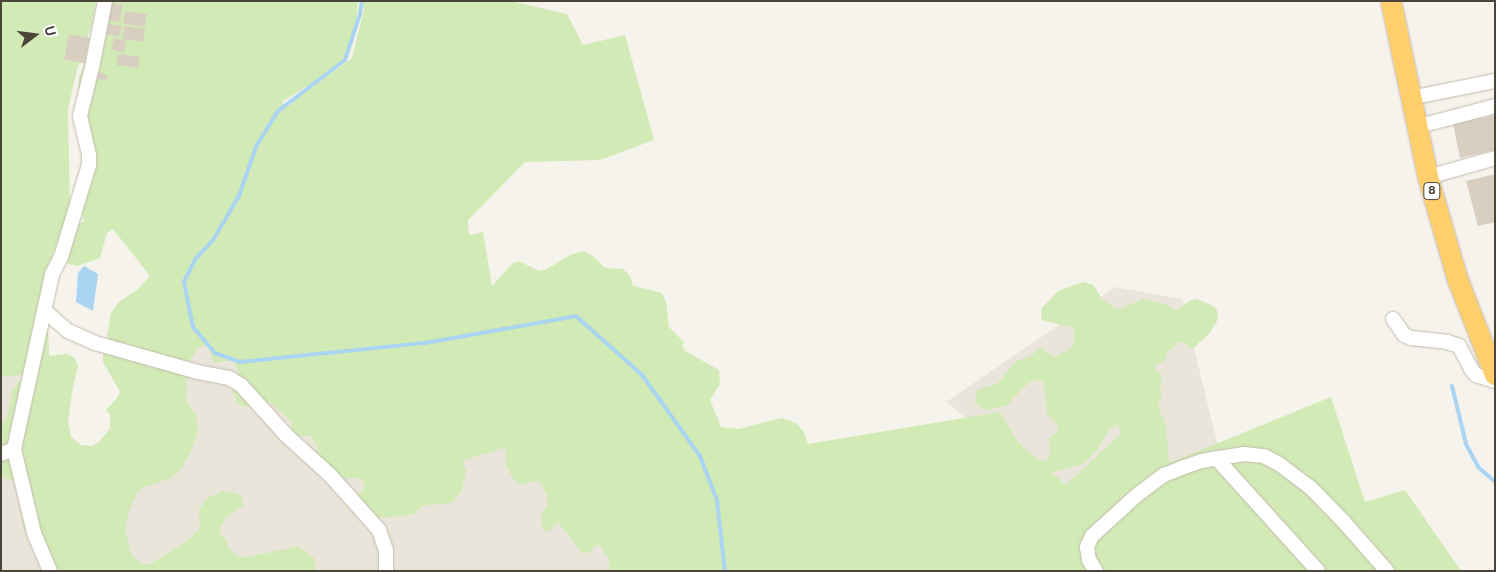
<!DOCTYPE html>
<style>
body{margin:0}
#map{position:relative;width:1496px;height:572px;overflow:hidden;background:#f6f3ec;font-family:Figtree,sans-serif}
div>[style]{position:absolute}
.residential>*{inset:0;background:#eae5da}
.green>*{inset:0;background:#d2eab5}
.water>*{inset:0;background:#a9d4f2}
.stream>*{height:4px;margin:-2px;padding:0 2px;transform-origin:2px;border-radius:2px;background:#a9d4f2}
.building>*{inset:0;background:#d8cfc1;transform-origin:0 0}
.roads{filter:drop-shadow(0 0 1px #c2bbae) drop-shadow(0 0 1px #c2bbae)}
.minor>*{height:14px;margin:-7px;padding:0 7px;transform-origin:7px;border-radius:7px;background:#fff}
.highway>*{height:20px;margin:-10px;padding:0 10px;transform-origin:10px;border-radius:10px;background:#ffcf6e}
span{translate:-50% -50%;white-space:nowrap;text-align:center;line-height:1.15;-webkit-text-stroke:4px #fff;paint-order:stroke}
.shield-label span{padding:1px 4px;background:#fff;border:1px solid;border-radius:4px;-webkit-text-stroke-width:0}
.shield-label{font-size:12px;color:#4b4439;font-weight:700}
.frame{position:absolute;inset:0;border:2px solid #4b4439;pointer-events:none}
.north{position:absolute;left:10px;top:10px;width:50px;height:50px;-webkit-text-stroke:4px #fff;paint-order:stroke;rotate:75deg;font-size:14px;font-weight:700;line-height:20px;text-align:center;color:#4b4439}
.north::after{content:'';display:block;margin:auto;width:18px;height:22px;background:#4b4439;clip-path:polygon(50% 0,100% 100%,50% 72%,0 100%)}
</style>
<div id="map">
<div class="residential">
<i style="clip-path:polygon(1115px 287px,1182px 299px,1227px 483px,1117px 539px,946px 402px)"></i>
<i style="clip-path:polygon(213px 333px,494px 435px,651px 571px,147px 571px,108px 546px,180px 362px)"></i>
<i style="clip-path:polygon(14px 348px,92px 571px,1px 571px,1px 354px)"></i>
</div>
<div class="green">
<i style="clip-path:polygon(evenodd,1px 1px,96px 1px,93px 21px,77px 70px,68px 109px,70px 209px,47px 269px,43px 306px,48px 326px,49px 356px,67px 354px,75px 358px,78px 367px,73px 386px,68px 422px,71px 437px,81px 445px,92px 446px,99px 442px,110px 429px,110px 415px,106px 410px,117px 398px,120px 392px,103px 362px,103px 354px,109px 345px,107px 335px,111px 313px,119px 302px,138px 289px,150px 276px,113px 229px,107px 233px,100px 258px,77px 266px,66px 263px,68px 244px,76px 226px,84px 221px,83px 216px,76px 210px,86px 164px,75px 117px,79px 78px,91px 48px,99px 1px,510px 1px,567px 14px,583px 45px,625px 35px,654px 140px,600px 160px,525px 162px,468px 220px,469px 235px,483px 232px,492px 286px,513px 263px,519px 261px,539px 271px,545px 270px,572px 254px,584px 251px,594px 257px,605px 268px,623px 269px,630px 276px,633px 286px,662px 293px,666px 302px,669px 327px,684px 342px,682px 346px,685px 351px,719px 370px,720px 384px,710px 400px,721px 427px,739px 429px,782px 418px,797px 424px,804px 432px,808px 444px,1000px 412px,1019px 443px,1039px 461px,1046px 461px,1050px 457px,1049px 440px,1054px 434px,1057px 434px,1059px 427px,1047px 413px,1044px 383px,1038px 380px,1028px 383px,1006px 406px,985px 410px,975px 403px,977px 390px,997px 384px,1015px 362px,1031px 356px,1040px 348px,1055px 357px,1071px 348px,1075px 339px,1074px 328px,1041px 320px,1042px 308px,1058px 291px,1083px 282px,1093px 285px,1103px 300px,1117px 310px,1143px 299px,1164px 304px,1176px 310px,1189px 301px,1197px 299px,1215px 307px,1218px 313px,1217px 321px,1209px 334px,1192px 349px,1182px 342px,1179px 342px,1167px 353px,1165px 360px,1154px 366px,1162px 376px,1160px 387px,1162px 393px,1158px 407px,1166px 427px,1169px 463px,1331px 397px,1365px 502px,1405px 490px,1461px 571px,610px 571px,608px 558px,599px 545px,596px 545px,589px 552px,583px 554px,558px 522px,549px 531px,546px 532px,542px 528px,541px 516px,547px 505px,547px 496px,539px 481px,519px 484px,513px 478px,506px 466px,506px 447px,462px 461px,466px 471px,462px 490px,454px 501px,446px 504px,424px 505px,414px 514px,405px 516px,375px 518px,352px 513px,354px 501px,365px 486px,362px 480px,355px 477px,338px 480px,328px 469px,311px 467px,311px 461px,318px 448px,311px 436px,293px 436px,291px 429px,293px 423px,270px 402px,243px 407px,237px 403px,230px 382px,239px 373px,233px 360px,214px 363px,208px 346px,205px 345px,197px 349px,188px 364px,186px 401px,196px 414px,198px 432px,190px 454px,179px 472px,171px 478px,144px 487px,137px 493px,129px 511px,125px 530px,130px 550px,135px 559px,143px 564px,150px 564px,181px 545px,198px 531px,200px 525px,199px 510px,206px 499px,222px 491px,236px 493px,242px 497px,243px 506px,227px 517px,221px 526px,220px 535px,226px 538px,228px 547px,233px 553px,240px 557px,248px 557px,299px 546px,314px 558px,316px 571px,40px 571px,45px 558px,39px 547px,23px 530px,21px 515px,22px 500px,19px 488px,14px 481px,1px 476px,1px 427px,8px 414px,12px 390px,24px 375px,1px 376px,1px 1px,358px 2px,363px 2px,364px 9px,352px 58px,286px 107px,282px 102px,333px 70px,348px 57px,356px 27px,358px 2px,1px 1px,1117px 424px,1122px 433px,1066px 485px,1052px 473px,1085px 463px,1096px 452px,1108px 431px,1117px 424px)"></i>
</div>
<div class="water">
<i style="clip-path:polygon(84px 266px,98px 274px,93px 311px,76px 302px,78px 273px)"></i>
</div>
<div class="stream">
<i style="left:362px;top:1px;width:13px;rotate:99deg"></i>
<i style="left:360px;top:14px;width:48px;rotate:108.1deg"></i>
<i style="left:345px;top:60px;width:84px;rotate:142.7deg"></i>
<i style="left:278px;top:111px;width:39px;rotate:122deg"></i>
<i style="left:257px;top:144px;width:55px;rotate:109.1deg"></i>
<i style="left:239px;top:196px;width:51px;rotate:120.6deg"></i>
<i style="left:213px;top:240px;width:25px;rotate:133deg"></i>
<i style="left:196px;top:258px;width:27px;rotate:117deg"></i>
<i style="left:184px;top:282px;width:46px;rotate:78.7deg"></i>
<i style="left:193px;top:327px;width:34px;rotate:50deg"></i>
<i style="left:215px;top:353px;width:27px;rotate:20deg"></i>
<i style="left:240px;top:362px;width:186px;rotate:-5.9deg"></i>
<i style="left:425px;top:343px;width:153px;rotate:-10.1deg"></i>
<i style="left:576px;top:316px;width:89px;rotate:41.8deg"></i>
<i style="left:642px;top:375px;width:100px;rotate:54.4deg"></i>
<i style="left:700px;top:456px;width:47px;rotate:68.9deg"></i>
<i style="left:717px;top:500px;width:71px;rotate:83.6deg"></i>
<i style="left:1452px;top:386px;width:60px;rotate:76.4deg"></i>
<i style="left:1466px;top:444px;width:26px;rotate:62deg"></i>
<i style="left:1478px;top:467px;width:23px;rotate:41deg"></i>
</div>
<div class="building">
<i style="left:109px;top:2px;width:14px;height:18px;rotate:12deg"></i>
<i style="left:125px;top:11px;width:22px;height:13px;rotate:8deg"></i>
<i style="left:106px;top:23px;width:16px;height:11px;rotate:11deg"></i>
<i style="left:124px;top:26px;width:21px;height:13px;rotate:8deg"></i>
<i style="left:69px;top:34px;width:21px;height:26px;rotate:11deg"></i>
<i style="left:114px;top:38px;width:13px;height:12px;rotate:13deg"></i>
<i style="left:118px;top:54px;width:22px;height:11px;rotate:8deg"></i>
<i style="clip-path:polygon(93px 70px,108px 75px,106px 81px,91px 77px)"></i>
<i style="clip-path:polygon(1495px 115px,1495px 150px,1460px 158px,1453px 124px)"></i>
<i style="clip-path:polygon(1495px 174px,1495px 222px,1478px 226px,1466px 181px)"></i>
</div>
<div class="roads">
<div class="minor">
<i style="left:1410px;top:98px;width:87px;rotate:-11.3deg"></i>
<i style="left:1416px;top:127px;width:82px;rotate:-14.9deg"></i>
<i style="left:1428px;top:177px;width:70px;rotate:-15.8deg"></i>
<i style="left:45px;top:311px;width:30px;rotate:41deg"></i>
<i style="left:68px;top:331px;width:30px;rotate:24deg"></i>
<i style="left:95px;top:343px;width:107px;rotate:15.7deg"></i>
<i style="left:198px;top:372px;width:32px;rotate:11deg"></i>
<i style="left:229px;top:378px;width:14px;rotate:30deg"></i>
<i style="left:241px;top:385px;width:67px;rotate:48deg"></i>
<i style="left:286px;top:435px;width:59px;rotate:42.3deg"></i>
<i style="left:330px;top:475px;width:74px;rotate:48.3deg"></i>
<i style="left:379px;top:530px;width:21px;rotate:71deg"></i>
<i style="left:386px;top:550px;width:21px;rotate:90deg"></i>
<i style="left:1393px;top:319px;width:19px;rotate:55deg"></i>
<i style="left:1404px;top:335px;width:8px;rotate:23deg"></i>
<i style="left:1411px;top:338px;width:36px;rotate:6deg"></i>
<i style="left:1447px;top:342px;width:13px;rotate:18deg"></i>
<i style="left:1459px;top:346px;width:26px;rotate:62deg"></i>
<i style="left:1471px;top:369px;width:8px;rotate:50deg"></i>
<i style="left:1476px;top:375px;width:20px;rotate:18deg"></i>
<i style="left:1px;top:454px;width:14px;rotate:-21deg"></i>
<i style="left:1216px;top:458px;width:152px;rotate:47.9deg"></i>
<i style="left:50px;top:571px;width:41px;rotate:-112.8deg"></i>
<i style="left:34px;top:533px;width:86px;rotate:-103.4deg"></i>
<i style="left:14px;top:449px;width:179px;rotate:-77.7deg"></i>
<i style="left:52px;top:274px;width:19px;rotate:-62deg"></i>
<i style="left:61px;top:257px;width:96px;rotate:-73.1deg"></i>
<i style="left:89px;top:165px;width:10px;rotate:-90deg"></i>
<i style="left:89px;top:155px;width:40px;rotate:-103deg"></i>
<i style="left:80px;top:116px;width:55px;rotate:-76.2deg"></i>
<i style="left:93px;top:63px;width:63px;rotate:-79deg"></i>
<i style="left:1096px;top:571px;width:13px;rotate:-122deg"></i>
<i style="left:1089px;top:560px;width:13px;rotate:-99deg"></i>
<i style="left:1087px;top:547px;width:12px;rotate:-66deg"></i>
<i style="left:1092px;top:536px;width:61px;rotate:-42.3deg"></i>
<i style="left:1137px;top:495px;width:34px;rotate:-37deg"></i>
<i style="left:1164px;top:475px;width:22px;rotate:-22deg"></i>
<i style="left:1184px;top:467px;width:18px;rotate:-19deg"></i>
<i style="left:1201px;top:461px;width:44px;rotate:-9.2deg"></i>
<i style="left:1244px;top:454px;width:20px;rotate:6deg"></i>
<i style="left:1264px;top:456px;width:17px;rotate:28deg"></i>
<i style="left:1279px;top:464px;width:39px;rotate:37deg"></i>
<i style="left:1310px;top:487px;width:49px;rotate:45.8deg"></i>
<i style="left:1344px;top:522px;width:65px;rotate:48.7deg"></i>
</div>
<div class="highway">
<i style="left:1391px;top:1px;width:180px;rotate:78.1deg"></i>
<i style="left:1428px;top:177px;width:107px;rotate:73.8deg"></i>
<i style="left:1458px;top:280px;width:102px;rotate:68.7deg"></i>
</div>
</div>
<div class="shield-label">
<span style="left:1432px;top:191px">8</span>
</div>
<div class="frame"></div>
<div class="north">U</div>
</div>
